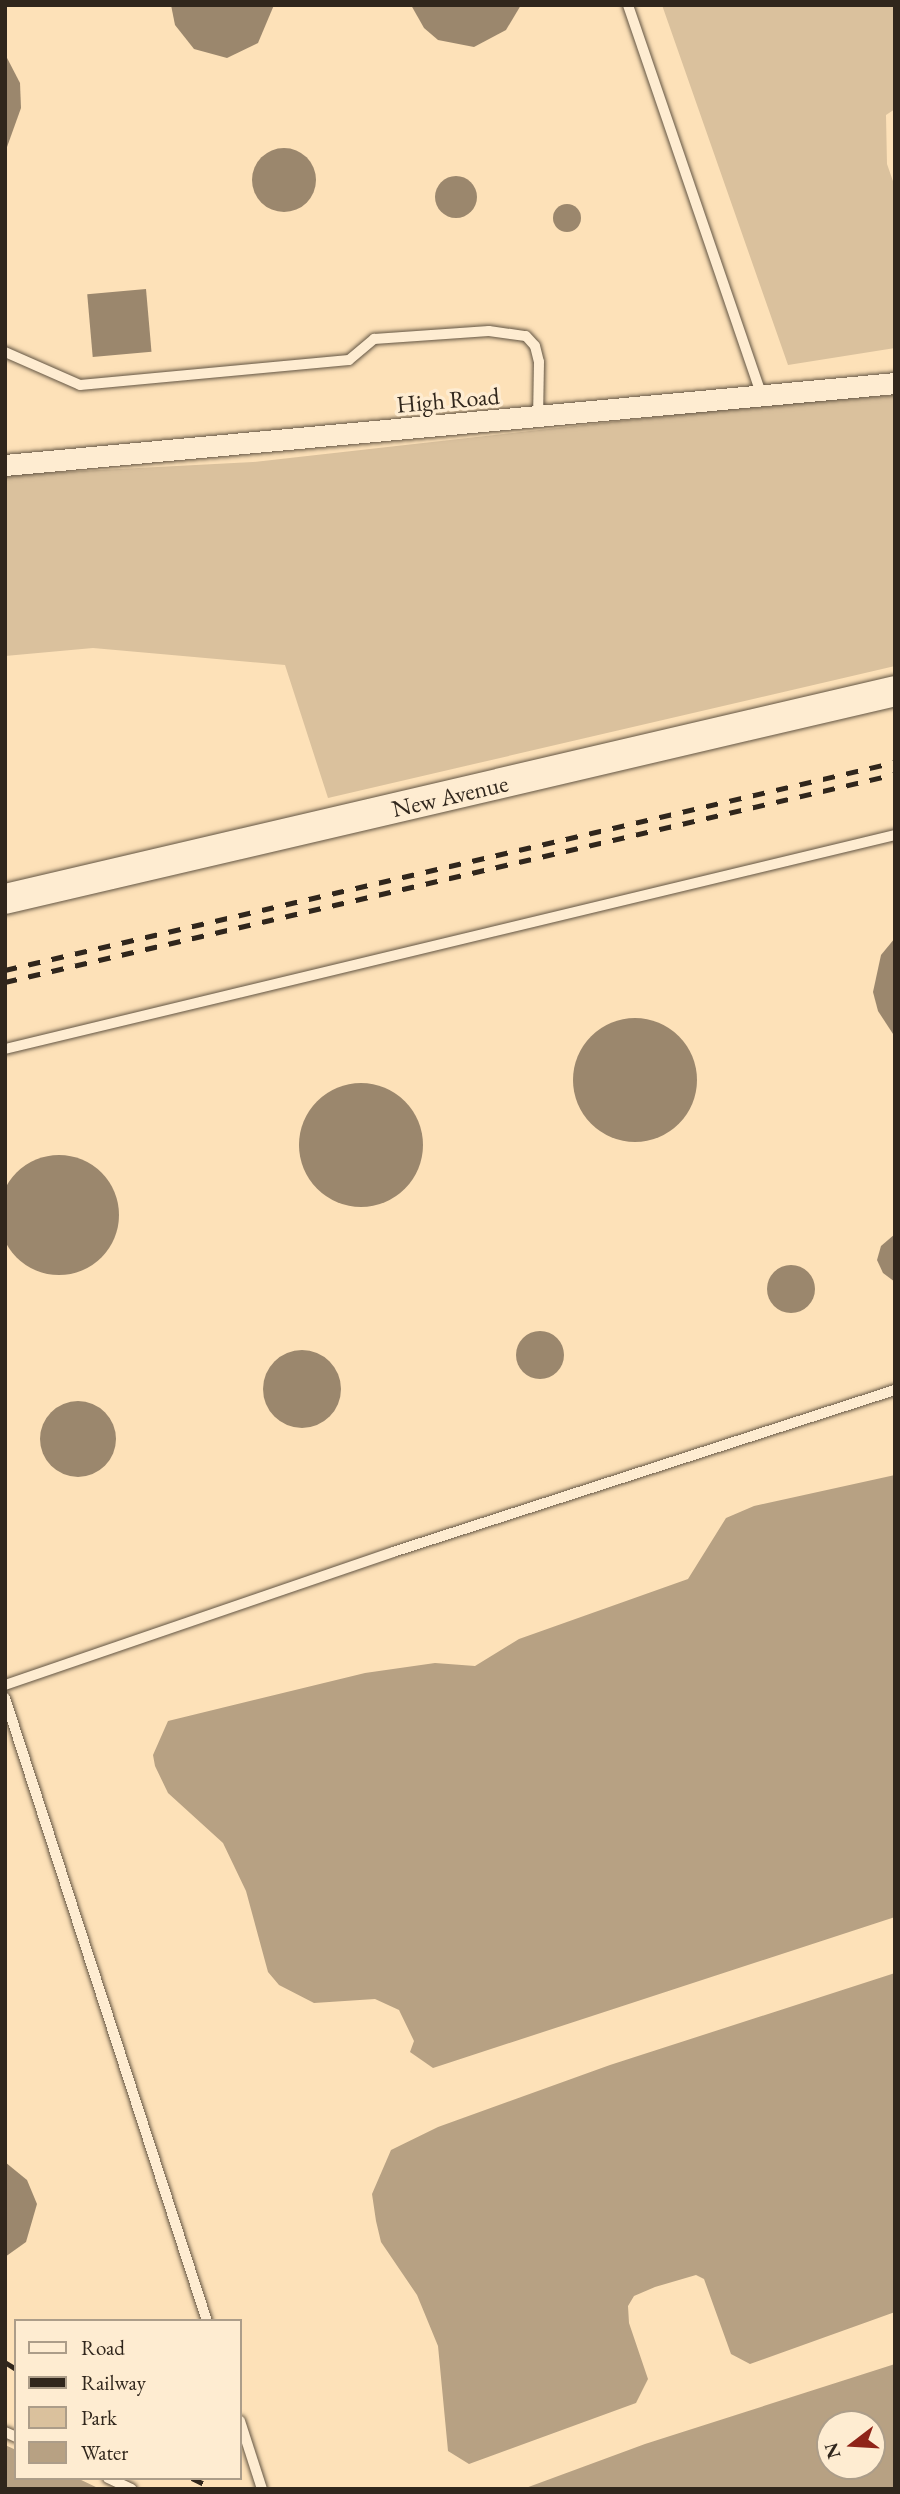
<!DOCTYPE html>
<style>
body{margin:0}
#map{position:relative;width:900px;height:2494px;overflow:hidden;background:#fde1b8;font-family:"EB Garamond",serif}
div>[style]{position:absolute}
.green>*{inset:0;background:#dac19d}
.water>*{inset:0;background:#b7a183}
.building>*{inset:0;background:#9b876d;transform-origin:0 0}
.round{border-radius:50%}
.roads{filter:drop-shadow(0 0 2px #635543) drop-shadow(0 0 2px #635543)}
.service>*{height:10px;margin:-5px;padding:0 5px;transform-origin:5px;border-radius:5px;background:#feecd1}
.minor>*{height:21px;margin:-10.5px;padding:0 10.5px;transform-origin:10.5px;border-radius:10.5px;background:#feecd1}
.secondary>*{height:30px;margin:-15px;padding:0 15px;transform-origin:15px;border-radius:15px;background:#feecd1}
.rail>*{height:5px;margin-top:-2.5px;transform-origin:0;background:repeating-linear-gradient(90deg,#30261c 0 12px,transparent 0 24px)}
span{translate:-50% -50%;white-space:nowrap;text-align:center;line-height:1.15;-webkit-text-stroke:7px #feecd1;paint-order:stroke}
.street-label{font-size:24px;color:#30261c}
.frame{position:absolute;inset:0;border:7px solid #30261c;pointer-events:none}
.legend{position:absolute;left:14px;top:2319px;width:228px;height:161px;box-sizing:border-box;background:#feecd1;border:2px solid #ac9d89;margin:0;padding:9px 12px;list-style:none;font-size:21px;color:#30261c}
.legend li{display:flex;align-items:center;gap:14px;height:35px}
.legend b{width:35px;border:2px solid #ac9d89}
.north{position:absolute;left:816px;top:2410px;width:70px;height:70px;box-sizing:border-box;background:#feecd1;border:2px solid #ac9d89;border-radius:50%;rotate:253deg;font-size:19px;font-weight:700;line-height:28px;text-align:center;color:#30261c}
.north::after{content:'';display:block;margin:auto;width:24px;height:32px;background:#8f2418;clip-path:polygon(50% 0,100% 100%,50% 72%,0 100%)}
</style>
<div id="map">
<div class="green">
<i style="clip-path:polygon(662px 5px,895px 5px,895px 109px,886px 115px,887px 164px,895px 187px,895px 348px,788px 365px)"></i>
<i style="clip-path:polygon(895px 395px,895px 666px,328px 798px,285px 665px,93px 648px,5px 656px,5px 475px,253px 462px,771px 404px)"></i>
</div>
<div class="water">
<i style="clip-path:polygon(895px 1475px,895px 1917px,433px 2068px,410px 2052px,414px 2041px,399px 2010px,375px 1999px,314px 2003px,279px 1985px,268px 1972px,246px 1891px,223px 1843px,168px 1793px,155px 1766px,153px 1755px,168px 1721px,365px 1673px,435px 1663px,475px 1666px,519px 1639px,688px 1579px,726px 1518px,754px 1506px)"></i>
<i style="clip-path:polygon(895px 1973px,895px 2312px,750px 2364px,731px 2354px,704px 2279px,696px 2275px,655px 2287px,634px 2296px,628px 2306px,629px 2323px,648px 2379px,636px 2403px,469px 2464px,448px 2451px,438px 2346px,417px 2295px,381px 2242px,376px 2221px,372px 2194px,391px 2150px,438px 2127px,610px 2065px)"></i>
<i style="clip-path:polygon(evenodd,895px 2364px,895px 2489px,523px 2489px,645px 2444px,895px 2364px,830px 2424px,872px 2424px,872px 2466px,830px 2466px,830px 2424px)"></i>
<i style="clip-path:polygon(5px 2445px,16px 2450px,16px 2478px,77px 2478px,100px 2489px,5px 2489px)"></i>
</div>
<div class="building">
<i style="clip-path:polygon(171px 5px,274px 5px,258px 43px,227px 58px,194px 49px,175px 25px)"></i>
<i style="clip-path:polygon(411px 5px,521px 5px,506px 30px,474px 47px,438px 40px,424px 28px)"></i>
<i style="clip-path:polygon(5px 54px,20px 83px,21px 108px,7px 147px)"></i>
<i class="round" style="left:252px;top:148px;width:64px;height:64px"></i>
<i class="round" style="left:435px;top:176px;width:42px;height:42px"></i>
<i class="round" style="left:553px;top:204px;width:28px;height:28px"></i>
<i style="left:146px;top:289px;width:63px;height:59px;rotate:85deg"></i>
<i style="clip-path:polygon(895px 938px,895px 1037px,878px 1011px,873px 992px,881px 955px)"></i>
<i class="round" style="left:573px;top:1018px;width:124px;height:124px"></i>
<i class="round" style="left:299px;top:1083px;width:124px;height:124px"></i>
<i class="round" style="left:-1px;top:1155px;width:120px;height:120px"></i>
<i style="clip-path:polygon(895px 1234px,895px 1282px,883px 1273px,877px 1260px,881px 1246px)"></i>
<i class="round" style="left:767px;top:1265px;width:48px;height:48px"></i>
<i class="round" style="left:516px;top:1331px;width:48px;height:48px"></i>
<i class="round" style="left:263px;top:1350px;width:78px;height:78px"></i>
<i class="round" style="left:40px;top:1401px;width:76px;height:76px"></i>
<i style="clip-path:polygon(5px 2162px,27px 2180px,37px 2204px,26px 2242px,5px 2257px)"></i>
</div>
<div class="roads">
<div class="service">
<i style="left:628px;top:5px;width:413px;rotate:71.1deg"></i>
<i style="left:5px;top:352px;width:82px;rotate:23.7deg"></i>
<i style="left:80px;top:385px;width:270px;rotate:-5.3deg"></i>
<i style="left:349px;top:360px;width:33px;rotate:-40deg"></i>
<i style="left:374px;top:339px;width:115px;rotate:-4deg"></i>
<i style="left:489px;top:331px;width:37px;rotate:8deg"></i>
<i style="left:526px;top:336px;width:13px;rotate:48deg"></i>
<i style="left:535px;top:346px;width:16px;rotate:76deg"></i>
<i style="left:539px;top:362px;width:56px;rotate:91deg"></i>
<i style="left:5px;top:1049px;width:915px;rotate:-13.52deg"></i>
<i style="left:5px;top:1685px;width:410px;rotate:-18.9deg"></i>
<i style="left:393px;top:1552px;width:527px;rotate:-17.89deg"></i>
<i style="left:5px;top:1698px;width:655px;rotate:72.04deg"></i>
<i style="left:240px;top:2421px;width:71px;rotate:72.1deg"></i>
<i style="left:5px;top:2432px;width:12px;rotate:24deg"></i>
<i style="left:108px;top:2478px;width:26px;rotate:25deg"></i>
</div>
<div class="minor">
<i style="left:5px;top:465px;width:894px;rotate:-5.26deg"></i>
</div>
<div class="secondary">
<i style="left:5px;top:899px;width:914px;rotate:-13.15deg"></i>
</div>
</div>
<div class="rail">
<i style="left:5px;top:970px;width:914px;rotate:-13.15deg"></i>
<i style="left:5px;top:982px;width:914px;rotate:-13.15deg"></i>
<i style="left:5px;top:2362px;width:13px;rotate:32deg"></i>
<i style="left:192px;top:2478px;width:25px;rotate:26deg"></i>
</div>
<div class="street-label">
<span style="left:448px;top:400px;rotate:-5deg">High Road</span>
<span style="left:450px;top:796px;rotate:-13deg">New Avenue</span>
</div>
<div class="frame"></div>
<ul class="legend">
<li><b style="height:9px;background:#feecd1"></b>Road</li>
<li><b style="height:9px;background:#30261c"></b>Railway</li>
<li><b style="height:19px;background:#dac19d"></b>Park</li>
<li><b style="height:19px;background:#b7a183"></b>Water</li>
</ul>
<div class="north">N</div>
</div>
